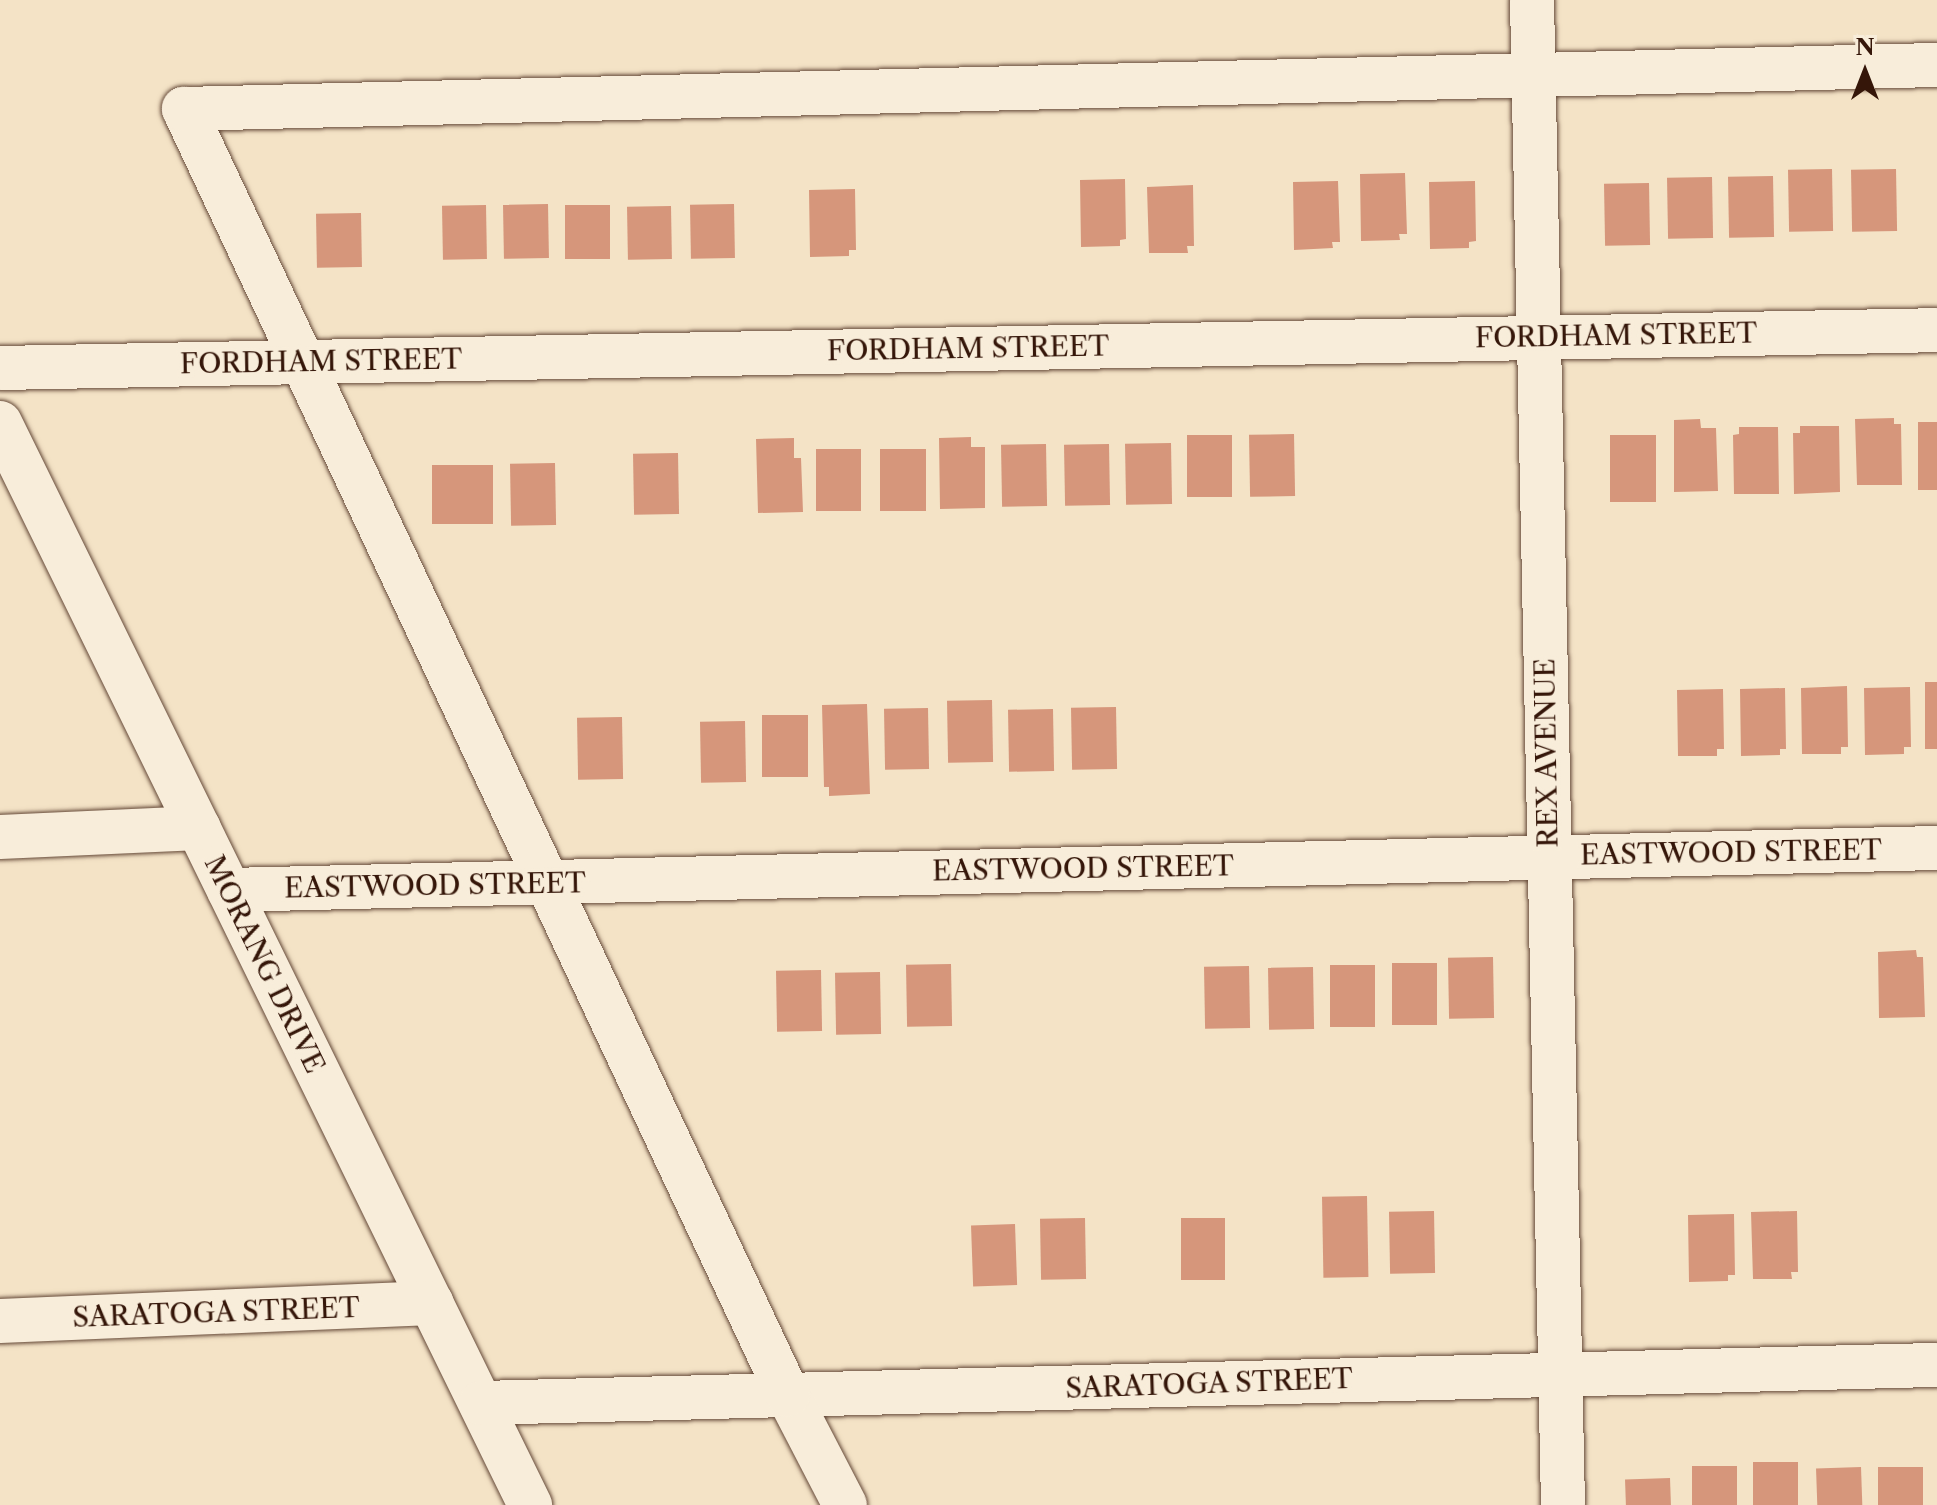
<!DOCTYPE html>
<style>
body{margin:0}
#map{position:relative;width:1937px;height:1505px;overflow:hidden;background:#f4e3c6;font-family:"Libre Caslon Text",serif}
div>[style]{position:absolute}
.building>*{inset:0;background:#d6967b;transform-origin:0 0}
.roads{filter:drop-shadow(0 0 2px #654938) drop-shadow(0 0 2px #654938)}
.minor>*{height:44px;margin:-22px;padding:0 22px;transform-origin:22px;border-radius:22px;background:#f8edda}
span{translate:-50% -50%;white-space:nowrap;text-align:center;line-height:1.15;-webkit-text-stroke:7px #f8edda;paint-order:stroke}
.street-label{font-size:28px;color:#351609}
.north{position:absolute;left:1825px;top:32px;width:80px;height:80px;-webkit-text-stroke:6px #f8edda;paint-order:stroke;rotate:0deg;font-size:22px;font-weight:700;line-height:32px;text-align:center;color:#351609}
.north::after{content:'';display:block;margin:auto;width:28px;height:36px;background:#351609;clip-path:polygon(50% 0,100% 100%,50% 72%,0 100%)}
</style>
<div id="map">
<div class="building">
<i style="left:1832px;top:169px;width:62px;height:44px;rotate:89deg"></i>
<i style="left:1896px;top:169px;width:62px;height:45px;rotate:89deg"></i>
<i style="clip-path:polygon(1405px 173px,1407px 234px,1399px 234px,1400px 240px,1361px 241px,1360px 174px)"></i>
<i style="left:1773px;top:176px;width:61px;height:45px;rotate:89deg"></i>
<i style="left:1712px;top:177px;width:61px;height:45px;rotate:89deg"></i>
<i style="clip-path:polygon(1125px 179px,1126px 239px,1120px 240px,1120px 246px,1081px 247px,1080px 180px)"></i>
<i style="clip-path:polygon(1338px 181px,1340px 242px,1332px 242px,1333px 248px,1294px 250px,1293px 182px)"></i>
<i style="clip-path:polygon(1475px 181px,1476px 241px,1469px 242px,1469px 248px,1430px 249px,1429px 182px)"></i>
<i style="left:1649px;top:183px;width:62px;height:45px;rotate:89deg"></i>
<i style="clip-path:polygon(1193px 185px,1194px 246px,1187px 246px,1188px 253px,1149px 253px,1147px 187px)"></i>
<i style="clip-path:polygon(855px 189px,856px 250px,849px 250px,849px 256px,810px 257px,809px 190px)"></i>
<i style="left:548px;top:204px;width:54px;height:45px;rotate:89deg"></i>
<i style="left:734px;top:204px;width:54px;height:44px;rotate:89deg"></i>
<i style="left:486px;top:205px;width:54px;height:44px;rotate:89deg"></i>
<i style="left:610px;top:205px;width:54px;height:45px;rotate:90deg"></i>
<i style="left:671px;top:206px;width:53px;height:44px;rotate:89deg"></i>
<i style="left:361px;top:213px;width:54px;height:45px;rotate:89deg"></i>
<i style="clip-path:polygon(1894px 418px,1894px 424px,1901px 424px,1902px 485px,1857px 485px,1855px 419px)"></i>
<i style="clip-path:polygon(1700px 419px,1701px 428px,1716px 428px,1718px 491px,1674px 492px,1674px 420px)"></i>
<i style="left:1918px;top:422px;width:19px;height:68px"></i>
<i style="clip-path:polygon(1800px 426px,1839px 426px,1840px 492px,1794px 494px,1793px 433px,1800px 433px)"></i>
<i style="clip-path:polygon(1739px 427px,1778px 427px,1779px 494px,1734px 494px,1733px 435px,1739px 434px)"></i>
<i style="left:1294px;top:434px;width:62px;height:45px;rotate:89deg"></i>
<i style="left:1187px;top:435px;width:45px;height:62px"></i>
<i style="left:1610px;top:435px;width:46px;height:67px"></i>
<i style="clip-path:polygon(971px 437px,971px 447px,985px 447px,985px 508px,940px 509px,939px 438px)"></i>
<i style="clip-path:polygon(794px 438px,794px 458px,801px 458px,803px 512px,758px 513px,756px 439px)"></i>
<i style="left:1171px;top:443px;width:61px;height:46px;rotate:89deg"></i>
<i style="left:1046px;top:444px;width:62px;height:45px;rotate:89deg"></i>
<i style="left:1109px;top:444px;width:61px;height:45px;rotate:89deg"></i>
<i style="left:816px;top:449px;width:45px;height:62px"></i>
<i style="left:926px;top:449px;width:62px;height:46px;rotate:90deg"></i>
<i style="left:678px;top:453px;width:61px;height:45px;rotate:89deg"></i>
<i style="left:555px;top:463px;width:62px;height:45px;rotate:89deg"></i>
<i style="left:432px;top:465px;width:61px;height:59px"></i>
<i style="left:1925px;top:682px;width:12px;height:67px"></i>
<i style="clip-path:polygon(1847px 686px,1848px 747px,1841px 747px,1841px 754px,1802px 754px,1801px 688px)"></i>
<i style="clip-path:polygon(1910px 687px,1911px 747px,1904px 747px,1904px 754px,1865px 755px,1864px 688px)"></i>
<i style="clip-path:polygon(1785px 688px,1786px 749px,1780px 749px,1780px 755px,1741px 756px,1740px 689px)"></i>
<i style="clip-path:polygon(1723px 689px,1724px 749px,1717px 749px,1717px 756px,1678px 756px,1677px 690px)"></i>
<i style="left:992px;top:700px;width:62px;height:45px;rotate:89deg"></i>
<i style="clip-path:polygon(867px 704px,870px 794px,829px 796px,829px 787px,824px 787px,822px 705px)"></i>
<i style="left:1116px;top:707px;width:62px;height:45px;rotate:89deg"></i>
<i style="left:928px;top:708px;width:61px;height:44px;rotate:89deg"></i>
<i style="left:1053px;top:709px;width:62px;height:45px;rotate:89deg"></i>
<i style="left:762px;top:715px;width:46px;height:62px"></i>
<i style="left:622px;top:717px;width:62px;height:45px;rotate:89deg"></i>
<i style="left:745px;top:721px;width:61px;height:45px;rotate:89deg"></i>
<i style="clip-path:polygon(1916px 950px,1917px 957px,1923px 957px,1925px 1017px,1879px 1018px,1878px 952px)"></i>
<i style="left:1493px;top:957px;width:61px;height:45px;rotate:89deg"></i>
<i style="left:1392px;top:963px;width:45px;height:62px"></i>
<i style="left:951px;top:964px;width:62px;height:45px;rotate:89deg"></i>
<i style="left:1330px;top:965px;width:45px;height:62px"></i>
<i style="left:1249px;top:966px;width:62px;height:45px;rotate:89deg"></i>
<i style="left:1313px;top:967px;width:62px;height:45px;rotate:89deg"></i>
<i style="left:821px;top:970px;width:61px;height:45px;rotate:89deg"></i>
<i style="left:880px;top:972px;width:62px;height:45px;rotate:89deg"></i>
<i style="left:1367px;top:1196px;width:81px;height:45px;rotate:89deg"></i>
<i style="left:1434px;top:1211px;width:62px;height:45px;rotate:89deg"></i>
<i style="clip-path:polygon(1797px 1211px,1798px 1272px,1791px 1272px,1792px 1279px,1753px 1279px,1751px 1212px)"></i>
<i style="clip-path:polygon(1734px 1214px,1735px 1275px,1728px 1275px,1728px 1281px,1689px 1282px,1688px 1215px)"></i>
<i style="left:1085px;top:1218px;width:61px;height:45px;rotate:89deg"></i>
<i style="left:1181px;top:1218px;width:44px;height:62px"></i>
<i style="left:1015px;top:1224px;width:61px;height:44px;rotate:88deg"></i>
<i style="left:1798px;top:1462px;width:43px;height:45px;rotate:90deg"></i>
<i style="left:1692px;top:1466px;width:45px;height:39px"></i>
<i style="left:1861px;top:1467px;width:38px;height:45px;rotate:88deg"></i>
<i style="left:1878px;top:1467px;width:45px;height:38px"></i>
<i style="left:1670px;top:1478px;width:27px;height:45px;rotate:88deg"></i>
</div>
<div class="roads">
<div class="minor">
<i style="left:1532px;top:0;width:1505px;rotate:88.82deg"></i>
<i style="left:0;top:368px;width:1937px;rotate:-1.12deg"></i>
<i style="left:0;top:423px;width:1205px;rotate:63.9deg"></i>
<i style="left:0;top:837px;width:199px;rotate:-2.6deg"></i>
<i style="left:229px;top:890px;width:1709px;rotate:-1.41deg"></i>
<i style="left:0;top:1321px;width:432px;rotate:-2.4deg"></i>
<i style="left:481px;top:1403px;width:1456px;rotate:-1.5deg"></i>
<i style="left:845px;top:1505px;width:124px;rotate:-117.4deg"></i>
<i style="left:788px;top:1395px;width:1421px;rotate:-115.16deg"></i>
<i style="left:184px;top:109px;width:1754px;rotate:-1.44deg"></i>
</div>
</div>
<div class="street-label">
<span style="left:1616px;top:335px;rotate:-1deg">FORDHAM STREET</span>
<span style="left:968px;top:348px;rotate:-1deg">FORDHAM STREET</span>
<span style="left:321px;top:361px;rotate:-1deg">FORDHAM STREET</span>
<span style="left:1546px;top:753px;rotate:-91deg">REX AVENUE</span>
<span style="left:1731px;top:852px;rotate:-1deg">EASTWOOD STREET</span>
<span style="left:1083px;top:868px;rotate:-1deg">EASTWOOD STREET</span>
<span style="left:435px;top:885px;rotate:-1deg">EASTWOOD STREET</span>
<span style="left:265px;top:964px;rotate:64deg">MORANG DRIVE</span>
<span style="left:216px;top:1312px;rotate:-2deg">SARATOGA STREET</span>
<span style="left:1209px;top:1383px;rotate:-2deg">SARATOGA STREET</span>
</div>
<div class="north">N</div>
</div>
